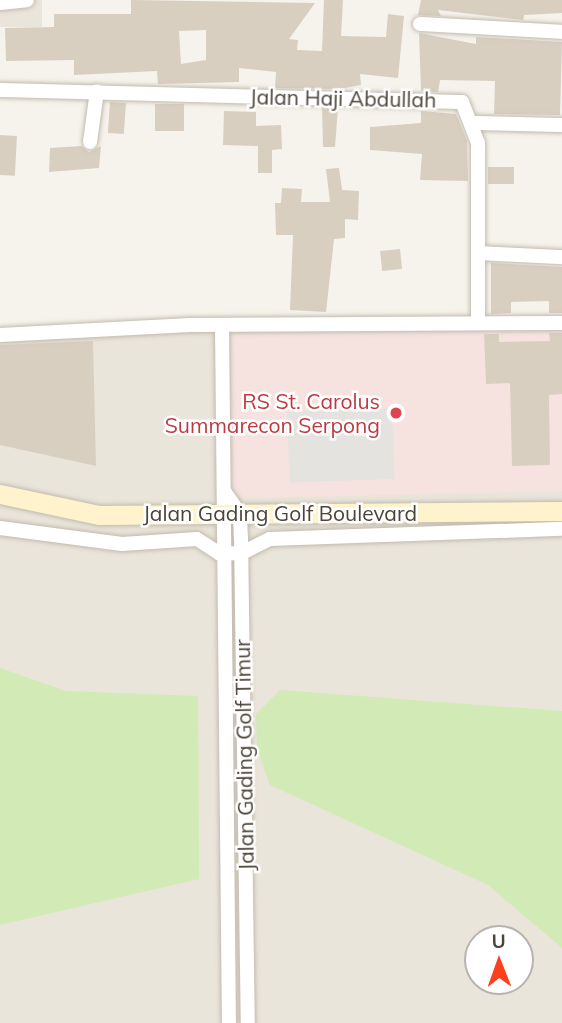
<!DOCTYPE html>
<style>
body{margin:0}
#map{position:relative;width:562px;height:1023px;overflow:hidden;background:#f6f3ec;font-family:Mulish,sans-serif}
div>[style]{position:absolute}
.residential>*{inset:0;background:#eae5da;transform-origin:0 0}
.medical>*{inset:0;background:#f6e3e0}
.green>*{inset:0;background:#d2eab5}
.parking>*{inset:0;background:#e5e3e0;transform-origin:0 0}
.building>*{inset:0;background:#d8cfc1;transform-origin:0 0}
.roads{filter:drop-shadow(0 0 2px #c2bbae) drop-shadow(0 0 2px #c2bbae)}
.minor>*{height:14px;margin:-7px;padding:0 7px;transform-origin:7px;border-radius:7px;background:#fff}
.secondary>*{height:19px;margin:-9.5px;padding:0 9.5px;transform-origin:9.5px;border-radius:9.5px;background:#fff3cd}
.dots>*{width:19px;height:19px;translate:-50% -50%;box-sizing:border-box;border:4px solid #fff;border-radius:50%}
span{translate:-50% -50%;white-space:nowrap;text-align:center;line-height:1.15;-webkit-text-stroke:5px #fff;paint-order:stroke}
.street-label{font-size:21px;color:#4b4439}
.health-label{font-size:21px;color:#be3a42}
.right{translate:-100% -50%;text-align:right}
.north{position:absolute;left:464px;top:925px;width:70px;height:70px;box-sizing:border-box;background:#fff;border:2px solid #b7b4b0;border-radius:50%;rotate:359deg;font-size:19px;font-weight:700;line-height:28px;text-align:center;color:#4b4439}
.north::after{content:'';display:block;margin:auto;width:24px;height:32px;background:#fc3f1d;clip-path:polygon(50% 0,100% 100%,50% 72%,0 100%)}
</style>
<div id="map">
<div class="residential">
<i style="left:0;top:0;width:42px;height:27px"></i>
<i style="clip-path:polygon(evenodd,562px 325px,562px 1023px,0 1023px,0 334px,562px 325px,478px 939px,520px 939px,520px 981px,478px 981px,478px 939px)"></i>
</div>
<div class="medical">
<i style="clip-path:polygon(476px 327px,562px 327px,562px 491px,243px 498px,230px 491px,231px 335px)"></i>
</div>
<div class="green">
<i style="clip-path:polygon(0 668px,66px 691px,198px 696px,199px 879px,0 925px)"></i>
<i style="clip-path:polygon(280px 690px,562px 711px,562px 948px,488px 885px,270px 785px,257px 749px,256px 714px)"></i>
</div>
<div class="parking">
<i style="left:392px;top:408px;width:71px;height:105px;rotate:88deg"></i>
</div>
<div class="building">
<i style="clip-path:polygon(evenodd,131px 0,315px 3px,289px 39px,298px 40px,297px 50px,322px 51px,324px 0,343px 0,341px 36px,386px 37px,388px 14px,404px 16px,398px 78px,360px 74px,361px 85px,339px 89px,275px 88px,276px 72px,239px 68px,239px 82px,158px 84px,157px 71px,74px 75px,74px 60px,6px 61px,5px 28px,54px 27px,54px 14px,131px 14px,131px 0,206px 30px,206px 60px,181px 64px,179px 31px,206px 30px)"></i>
<i style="clip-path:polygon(562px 0,562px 13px,524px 15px,523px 20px,438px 10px,441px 16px,418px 15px,421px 0)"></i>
<i style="clip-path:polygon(419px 33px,476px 44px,476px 37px,562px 42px,560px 115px,494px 114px,495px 81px,440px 80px,438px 92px,421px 91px)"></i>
<i style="left:110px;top:102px;width:16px;height:31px;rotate:4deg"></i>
<i style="left:155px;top:104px;width:29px;height:27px"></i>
<i style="clip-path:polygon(322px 108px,338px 108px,335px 147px,323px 147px)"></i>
<i style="clip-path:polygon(224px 111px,256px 112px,256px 126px,281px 125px,282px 149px,272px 150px,272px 173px,258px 173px,258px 146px,223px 145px)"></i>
<i style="clip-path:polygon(421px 111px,456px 114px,467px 141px,468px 181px,420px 180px,422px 154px,370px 150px,370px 127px,421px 123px)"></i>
<i style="left:0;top:135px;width:17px;height:40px;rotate:3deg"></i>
<i style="clip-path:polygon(81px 146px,89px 152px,101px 146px,99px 168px,49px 172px,50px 148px)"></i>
<i style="left:488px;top:167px;width:26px;height:17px"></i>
<i style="clip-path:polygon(339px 168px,342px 190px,359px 191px,358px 220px,345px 219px,345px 238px,334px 239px,326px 312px,290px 310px,293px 235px,276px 235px,275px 203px,281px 203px,282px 188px,302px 189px,301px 202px,330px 202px,326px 169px)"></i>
<i style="left:400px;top:249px;width:20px;height:20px;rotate:84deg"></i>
<i style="clip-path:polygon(491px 263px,562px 267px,562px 313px,549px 313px,549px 301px,511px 302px,511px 313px,491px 314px)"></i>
<i style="clip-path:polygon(549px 333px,562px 333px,562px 394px,549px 395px,550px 465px,512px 466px,510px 383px,486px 384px,484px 334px,499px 334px,499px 342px,550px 341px)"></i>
<i style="clip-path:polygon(93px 341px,96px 466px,0 445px,0 345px)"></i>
</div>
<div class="roads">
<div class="minor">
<i style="left:0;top:3px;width:27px;rotate:-6deg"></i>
<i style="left:420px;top:24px;width:142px;rotate:3.2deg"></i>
<i style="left:0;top:90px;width:462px;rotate:1.5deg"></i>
<i style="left:462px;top:102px;width:44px;rotate:68.7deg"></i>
<i style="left:478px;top:143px;width:179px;rotate:90deg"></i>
<i style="left:474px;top:123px;width:88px;rotate:1.3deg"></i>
<i style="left:90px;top:142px;width:51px;rotate:-82.2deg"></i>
<i style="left:479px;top:253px;width:83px;rotate:2.8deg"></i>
<i style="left:222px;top:325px;width:698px;rotate:89.43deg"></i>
<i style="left:0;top:335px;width:190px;rotate:-3deg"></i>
<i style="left:190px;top:325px;width:372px;rotate:-0.3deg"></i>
<i style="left:224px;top:491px;width:28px;rotate:55deg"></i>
<i style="left:240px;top:514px;width:23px;rotate:88deg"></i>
<i style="left:241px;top:537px;width:486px;rotate:89.2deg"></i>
<i style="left:0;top:528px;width:123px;rotate:7.5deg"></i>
<i style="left:122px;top:544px;width:75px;rotate:-3.8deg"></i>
<i style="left:197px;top:539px;width:27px;rotate:33deg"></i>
<i style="left:220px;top:554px;width:22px;rotate:-3deg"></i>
<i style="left:242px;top:553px;width:31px;rotate:-27deg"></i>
<i style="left:270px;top:539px;width:292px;rotate:-2deg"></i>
</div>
<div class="secondary">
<i style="left:0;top:494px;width:101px;rotate:12deg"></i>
<i style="left:99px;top:515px;width:463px;rotate:-0.5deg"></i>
</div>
</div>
<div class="dots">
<i style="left:396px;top:413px;background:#e0444e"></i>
</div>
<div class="street-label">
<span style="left:343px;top:98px;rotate:1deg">Jalan Haji Abdullah</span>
<span style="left:280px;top:513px">Jalan Gading Golf Boulevard</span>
<span style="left:244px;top:755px;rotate:-91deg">Jalan Gading Golf Timur</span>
</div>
<div class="health-label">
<span class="right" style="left:380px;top:413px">RS St. Carolus<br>Summarecon Serpong</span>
</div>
<div class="north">U</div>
</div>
